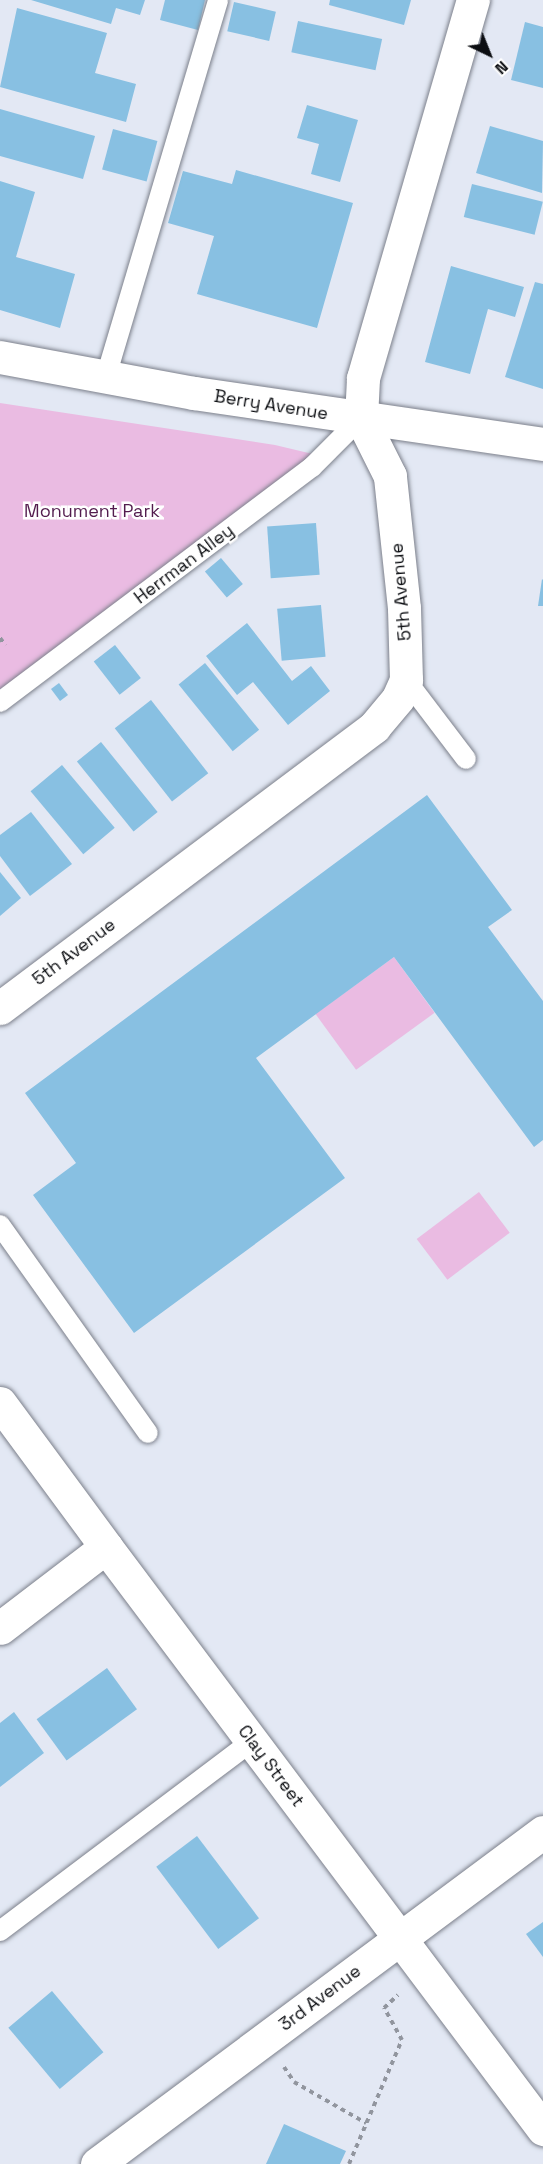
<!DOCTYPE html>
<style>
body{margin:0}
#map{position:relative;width:543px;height:2164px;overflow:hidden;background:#e3e8f4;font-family:"Space Grotesk",sans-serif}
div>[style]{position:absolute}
.green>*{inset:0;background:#eabbe2;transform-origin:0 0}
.building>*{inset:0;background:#88c0e2;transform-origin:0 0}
.path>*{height:4px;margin-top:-2px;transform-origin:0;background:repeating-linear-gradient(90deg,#91959e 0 4.5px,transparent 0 9px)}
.roads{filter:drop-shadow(0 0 2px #7c808b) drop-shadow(0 0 2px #7c808b)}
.service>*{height:20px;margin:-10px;padding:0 10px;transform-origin:10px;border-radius:10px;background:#fff}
.minor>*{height:33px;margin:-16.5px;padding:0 16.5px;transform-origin:16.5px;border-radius:16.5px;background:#fff}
.tertiary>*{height:33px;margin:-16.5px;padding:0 16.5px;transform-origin:16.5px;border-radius:16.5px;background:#fff}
span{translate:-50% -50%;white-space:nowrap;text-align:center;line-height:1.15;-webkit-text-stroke:5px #fff;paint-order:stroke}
.street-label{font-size:18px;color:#0c0e12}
.park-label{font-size:18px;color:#531c4e}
.north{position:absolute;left:459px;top:24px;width:60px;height:60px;-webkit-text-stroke:4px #fff;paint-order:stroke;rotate:137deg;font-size:16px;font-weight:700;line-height:24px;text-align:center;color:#0c0e12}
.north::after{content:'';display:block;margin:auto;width:21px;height:27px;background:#0c0e12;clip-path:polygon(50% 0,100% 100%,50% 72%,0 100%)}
</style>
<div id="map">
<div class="green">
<i style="clip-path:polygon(0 403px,275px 445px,317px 455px,0 694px)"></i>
<i style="left:394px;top:957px;width:69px;height:97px;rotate:54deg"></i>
<i style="left:479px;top:1192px;width:51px;height:78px;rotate:53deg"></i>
</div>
<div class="building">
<i style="clip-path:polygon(31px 0,145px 0,140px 15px,116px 8px,111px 24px)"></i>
<i style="clip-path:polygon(165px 0,205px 0,198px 30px,160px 20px)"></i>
<i style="clip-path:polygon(330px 0,411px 0,404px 25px,329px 5px)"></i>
<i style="left:234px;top:2px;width:43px;height:30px;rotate:13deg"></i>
<i style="clip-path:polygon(17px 8px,107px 33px,95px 73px,136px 84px,126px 122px,0 87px)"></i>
<i style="left:298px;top:21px;width:86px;height:32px;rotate:12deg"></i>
<i style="clip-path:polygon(525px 22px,543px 27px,543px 88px,511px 80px)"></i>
<i style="clip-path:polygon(307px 105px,358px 120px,340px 182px,311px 174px,319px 144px,297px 138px)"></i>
<i style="clip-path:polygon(0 109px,95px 136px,83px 179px,0 156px)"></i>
<i style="clip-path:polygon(490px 126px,543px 141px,542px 193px,476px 173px)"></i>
<i style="left:113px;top:129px;width:46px;height:42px;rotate:15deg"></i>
<i style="clip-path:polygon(236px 170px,353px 203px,317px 328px,197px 294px,214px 236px,168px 223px,183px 171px,232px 184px)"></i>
<i style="clip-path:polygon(0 181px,35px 192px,16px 257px,75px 274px,60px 328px,0 310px)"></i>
<i style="left:472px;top:184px;width:73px;height:34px;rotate:14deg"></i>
<i style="clip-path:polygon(451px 266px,524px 287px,515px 317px,488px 309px,470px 374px,425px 362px)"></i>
<i style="clip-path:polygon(535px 282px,543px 284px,543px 389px,505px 377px)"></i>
<i style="left:316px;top:523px;width:52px;height:49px;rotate:86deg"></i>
<i style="left:221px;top:558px;width:34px;height:21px;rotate:50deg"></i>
<i style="clip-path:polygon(542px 579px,543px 580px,543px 606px,538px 606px)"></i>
<i style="left:321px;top:605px;width:52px;height:44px;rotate:85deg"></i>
<i style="clip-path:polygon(247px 623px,292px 681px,311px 666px,330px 691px,288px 725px,253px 682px,237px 695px,206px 656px)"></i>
<i style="left:115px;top:645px;width:42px;height:27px;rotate:52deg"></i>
<i style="left:205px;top:663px;width:86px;height:34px;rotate:51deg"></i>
<i style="left:59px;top:683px;width:15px;height:10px;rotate:53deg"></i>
<i style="left:151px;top:700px;width:93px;height:46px;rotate:52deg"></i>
<i style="left:101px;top:742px;width:90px;height:31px;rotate:51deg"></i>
<i style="left:62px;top:765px;width:82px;height:41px;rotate:50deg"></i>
<i style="clip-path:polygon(427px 795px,512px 910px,488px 927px,543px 1001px,543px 1140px,534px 1147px,394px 957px,256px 1058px,345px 1178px,134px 1333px,33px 1195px,76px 1163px,25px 1093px)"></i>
<i style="clip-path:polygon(31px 812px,72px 864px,30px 896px,0 856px,0 835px)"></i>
<i style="clip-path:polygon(0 872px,21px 898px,0 916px)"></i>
<i style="left:107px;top:1668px;width:51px;height:87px;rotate:54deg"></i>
<i style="clip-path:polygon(14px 1712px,44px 1753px,0 1787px,0 1723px)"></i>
<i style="left:197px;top:1836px;width:103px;height:51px;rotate:53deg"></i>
<i style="clip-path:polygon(543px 1922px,543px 1957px,526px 1934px)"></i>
<i style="left:52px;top:1991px;width:80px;height:57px;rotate:50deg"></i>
<i style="clip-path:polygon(284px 2124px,346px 2151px,340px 2164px,266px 2164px)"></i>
</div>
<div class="path">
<i style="left:0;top:638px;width:9px;rotate:54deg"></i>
<i style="left:284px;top:2067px;width:18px;rotate:56deg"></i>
<i style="left:294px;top:2082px;width:83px;rotate:29.7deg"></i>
<i style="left:349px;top:2164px;width:135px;rotate:-66.9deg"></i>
<i style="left:402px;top:2040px;width:37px;rotate:-119deg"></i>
<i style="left:384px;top:2008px;width:19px;rotate:-43deg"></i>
</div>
<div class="roads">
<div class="service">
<i style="left:107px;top:373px;width:389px;rotate:-73.4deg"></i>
<i style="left:406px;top:680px;width:99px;rotate:52.8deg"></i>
<i style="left:0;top:702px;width:391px;rotate:-37deg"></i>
<i style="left:312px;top:467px;width:69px;rotate:-45deg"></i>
<i style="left:0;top:1225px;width:255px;rotate:54.6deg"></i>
<i style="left:0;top:1931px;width:316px;rotate:-37deg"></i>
</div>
<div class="minor">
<i style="left:0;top:1008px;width:468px;rotate:-36.9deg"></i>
<i style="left:374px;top:727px;width:38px;rotate:-50deg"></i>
<i style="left:398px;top:698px;width:20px;rotate:-66deg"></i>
<i style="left:406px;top:680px;width:72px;rotate:-91.6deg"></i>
<i style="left:404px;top:608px;width:133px;rotate:-96.1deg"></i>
<i style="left:390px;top:476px;width:65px;rotate:-116.6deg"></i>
<i style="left:361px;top:418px;width:40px;rotate:-87.1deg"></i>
<i style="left:363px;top:378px;width:394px;rotate:-73.8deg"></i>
<i style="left:106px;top:1547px;width:728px;rotate:53.1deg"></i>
<i style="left:97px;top:2164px;width:556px;rotate:-36.66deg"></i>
</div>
<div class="tertiary">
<i style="left:0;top:357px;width:197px;rotate:10.5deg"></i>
<i style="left:194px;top:393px;width:353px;rotate:8.3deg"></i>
<i style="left:0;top:1403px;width:179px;rotate:53.6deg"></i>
<i style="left:106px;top:1547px;width:133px;rotate:142.6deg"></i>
</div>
</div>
<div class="street-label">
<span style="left:271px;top:405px;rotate:9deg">Berry Avenue</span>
<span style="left:184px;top:564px;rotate:-37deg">Herrman Alley</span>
<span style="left:401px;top:592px;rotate:-95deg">5th Avenue</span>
<span style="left:74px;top:952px;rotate:-37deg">5th Avenue</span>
<span style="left:271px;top:1766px;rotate:53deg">Clay Street</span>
<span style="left:320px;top:1998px;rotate:-37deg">3rd Avenue</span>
</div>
<div class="park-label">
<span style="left:92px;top:511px">Monument Park</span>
</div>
<div class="north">N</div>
</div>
